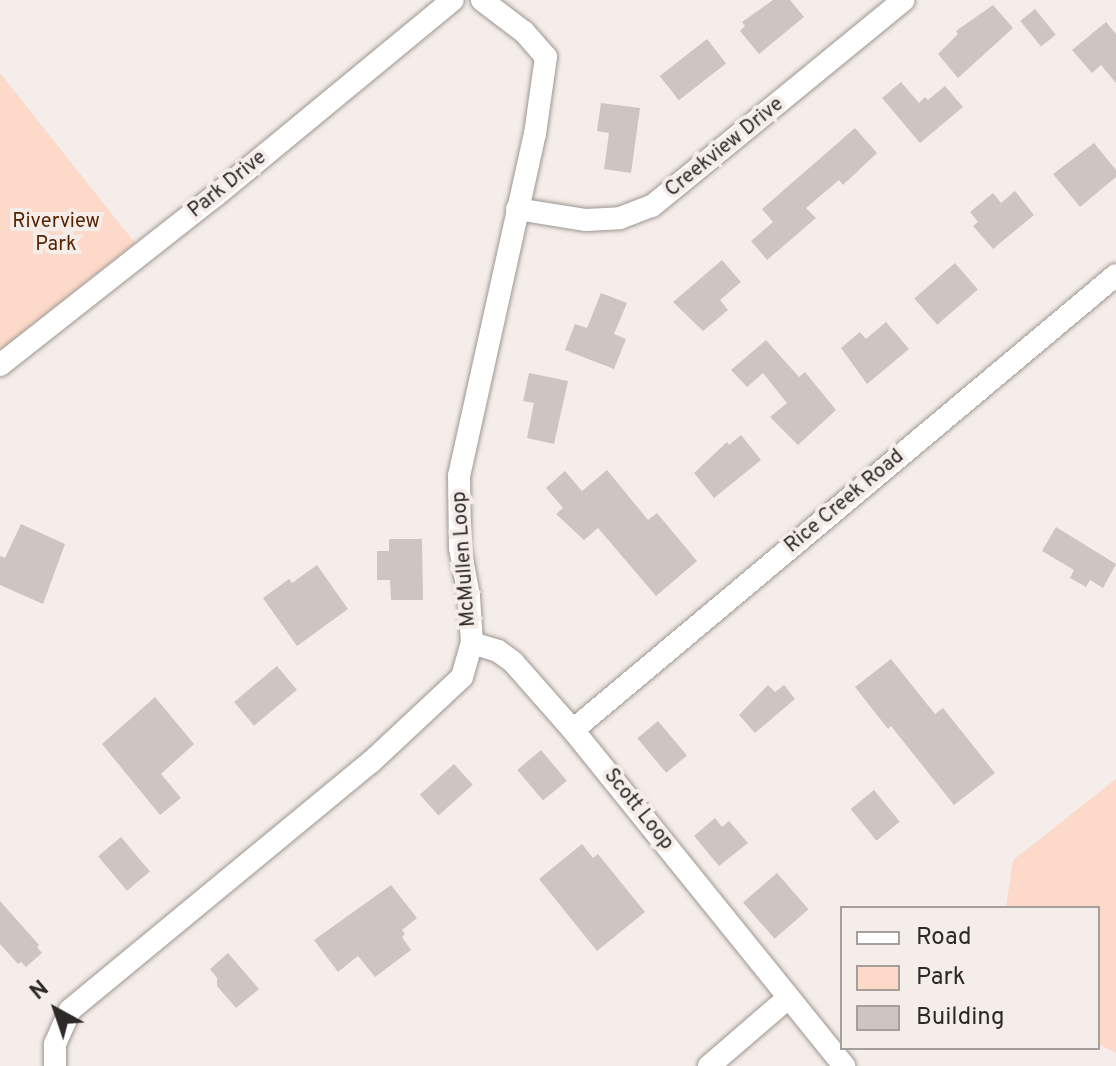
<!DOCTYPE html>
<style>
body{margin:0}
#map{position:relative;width:1116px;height:1066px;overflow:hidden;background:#f5ede9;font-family:Overpass,sans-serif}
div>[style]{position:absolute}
.green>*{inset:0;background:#fcd9c8}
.building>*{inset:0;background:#cdc5c1;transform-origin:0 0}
.roads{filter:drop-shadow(0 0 2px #9d9692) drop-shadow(0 0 2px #9d9692)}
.minor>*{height:22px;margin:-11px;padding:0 11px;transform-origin:11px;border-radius:11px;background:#fff}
span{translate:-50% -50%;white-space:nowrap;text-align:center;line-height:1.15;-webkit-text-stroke:8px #f5ede9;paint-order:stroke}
.street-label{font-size:20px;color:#2c2927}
.park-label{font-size:20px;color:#582300}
.legend{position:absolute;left:840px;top:906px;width:260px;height:144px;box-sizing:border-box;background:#f5ede9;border:2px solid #a59f9b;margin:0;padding:10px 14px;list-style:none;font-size:24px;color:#2c2927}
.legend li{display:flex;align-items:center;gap:16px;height:40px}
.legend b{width:40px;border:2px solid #a59f9b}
.north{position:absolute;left:16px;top:970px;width:80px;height:80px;-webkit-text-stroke:6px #f5ede9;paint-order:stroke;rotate:320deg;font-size:22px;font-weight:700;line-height:32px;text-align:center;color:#2c2927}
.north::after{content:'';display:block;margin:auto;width:28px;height:36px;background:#2c2927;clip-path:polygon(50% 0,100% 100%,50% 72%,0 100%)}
</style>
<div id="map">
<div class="green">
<i style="clip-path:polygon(0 73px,135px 243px,0 350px)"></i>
<i style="clip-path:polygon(1116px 779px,1116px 1053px,1098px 1044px,1098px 908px,1006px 908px,1013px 860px)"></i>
</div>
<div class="building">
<i style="clip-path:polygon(773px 0,790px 0,804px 17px,759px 54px,740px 31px,745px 26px,742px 22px)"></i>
<i style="clip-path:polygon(993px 5px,1013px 28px,958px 78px,938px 54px,958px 34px,956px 31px)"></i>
<i style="left:1035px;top:9px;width:33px;height:19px;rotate:51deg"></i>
<i style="clip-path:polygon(1106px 22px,1116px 34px,1116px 83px,1101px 65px,1092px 73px,1072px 50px)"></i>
<i style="left:707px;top:39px;width:31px;height:60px;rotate:52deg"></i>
<i style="clip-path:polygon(901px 82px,919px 103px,925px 97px,928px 100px,945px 86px,963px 107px,920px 143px,882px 98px)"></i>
<i style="clip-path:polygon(601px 103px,640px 108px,631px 173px,604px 169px,609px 133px,597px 131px)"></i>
<i style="clip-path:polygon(855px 128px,877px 153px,843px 185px,839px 180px,806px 208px,816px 218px,767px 260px,751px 241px,773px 222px,762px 209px)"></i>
<i style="clip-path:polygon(1094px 143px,1116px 170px,1116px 177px,1080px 207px,1053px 174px)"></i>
<i style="clip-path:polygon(1015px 191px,1034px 215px,993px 249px,973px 226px,978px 222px,970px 212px,993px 193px,1001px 203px)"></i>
<i style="clip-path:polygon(722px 260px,741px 282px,720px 300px,728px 310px,703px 331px,673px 302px)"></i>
<i style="left:955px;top:263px;width:35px;height:54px;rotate:49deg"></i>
<i style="clip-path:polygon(601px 293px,627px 303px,614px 334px,626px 339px,614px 369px,565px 350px,575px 324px,587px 328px)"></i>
<i style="clip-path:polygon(886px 322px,909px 349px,867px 384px,841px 348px,860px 332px,866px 339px)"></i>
<i style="clip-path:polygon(766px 340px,799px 377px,805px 372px,836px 410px,798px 445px,770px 417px,787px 403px,763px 373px,747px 387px,731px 370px)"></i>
<i style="clip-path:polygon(529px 373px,568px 381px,554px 444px,527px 438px,534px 403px,523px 401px)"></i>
<i style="clip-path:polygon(741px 435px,761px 460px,714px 498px,694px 473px,727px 442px,729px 445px)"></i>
<i style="clip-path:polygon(607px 470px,648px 520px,657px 513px,697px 561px,656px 596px,598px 528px,584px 540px,556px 514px,563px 508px,546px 488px,565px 471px,582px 491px)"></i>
<i style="clip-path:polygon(21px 524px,65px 544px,43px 604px,0 585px,0 556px,5px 558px)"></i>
<i style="clip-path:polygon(1056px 527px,1116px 564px,1103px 588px,1090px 580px,1086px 587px,1070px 578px,1074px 570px,1042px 551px)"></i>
<i style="clip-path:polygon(389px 539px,422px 539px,423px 600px,391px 600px,390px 580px,377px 580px,377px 551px,389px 551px)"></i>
<i style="clip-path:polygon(317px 565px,348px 609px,297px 646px,263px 598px,289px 579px,292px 583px)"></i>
<i style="clip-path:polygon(891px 659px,935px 714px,943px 708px,995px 773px,954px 805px,891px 726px,888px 729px,855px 687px)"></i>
<i style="left:277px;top:666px;width:31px;height:56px;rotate:50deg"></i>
<i style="clip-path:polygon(768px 685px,775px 692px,784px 685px,795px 699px,755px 733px,739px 715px)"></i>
<i style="clip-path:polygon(155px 697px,194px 744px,161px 774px,181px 798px,160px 815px,102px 744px)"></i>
<i style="left:658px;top:721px;width:45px;height:27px;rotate:50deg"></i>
<i style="left:541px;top:750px;width:40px;height:31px;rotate:50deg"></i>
<i style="left:454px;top:764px;width:28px;height:46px;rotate:48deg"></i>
<i style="left:874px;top:790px;width:41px;height:30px;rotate:51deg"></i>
<i style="clip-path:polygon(715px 818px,722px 827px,729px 821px,748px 843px,719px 866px,694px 836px)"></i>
<i style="left:121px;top:837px;width:45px;height:30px;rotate:50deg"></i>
<i style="clip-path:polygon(582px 844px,593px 858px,598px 854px,645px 912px,597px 951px,539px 879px)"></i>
<i style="left:777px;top:873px;width:48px;height:45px;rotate:49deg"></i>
<i style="clip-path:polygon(391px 885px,417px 918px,402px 930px,405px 934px,402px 937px,411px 950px,375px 977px,358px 956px,338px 972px,314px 940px)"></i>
<i style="clip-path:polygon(0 901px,39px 945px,37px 947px,42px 953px,26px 967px,21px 962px,18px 964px,0 944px)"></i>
<i style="clip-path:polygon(228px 953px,259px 989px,236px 1008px,217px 986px,217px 978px,210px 969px)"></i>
</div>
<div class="roads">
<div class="minor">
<i style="left:517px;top:209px;width:70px;rotate:9.1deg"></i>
<i style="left:586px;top:220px;width:34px;rotate:-3deg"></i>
<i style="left:620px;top:218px;width:34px;rotate:-21deg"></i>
<i style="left:652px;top:206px;width:325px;rotate:-39.3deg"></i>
<i style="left:0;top:365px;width:273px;rotate:-38.2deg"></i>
<i style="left:215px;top:196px;width:308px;rotate:-39.5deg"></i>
<i style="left:472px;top:643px;width:27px;rotate:17deg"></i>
<i style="left:498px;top:651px;width:19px;rotate:36deg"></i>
<i style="left:513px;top:662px;width:91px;rotate:48.6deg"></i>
<i style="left:573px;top:730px;width:432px;rotate:51.1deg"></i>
<i style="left:573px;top:730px;width:708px;rotate:-39.96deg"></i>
<i style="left:55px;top:1066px;width:22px;rotate:-90deg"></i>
<i style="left:55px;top:1044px;width:37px;rotate:-66deg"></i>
<i style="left:70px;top:1010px;width:389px;rotate:-39.5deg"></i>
<i style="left:370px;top:763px;width:126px;rotate:-43.1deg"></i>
<i style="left:462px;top:677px;width:35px;rotate:-74deg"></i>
<i style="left:472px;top:643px;width:47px;rotate:-93.7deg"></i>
<i style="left:469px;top:596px;width:49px;rotate:-100.6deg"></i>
<i style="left:460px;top:548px;width:72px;rotate:-90.8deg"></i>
<i style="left:459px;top:476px;width:350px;rotate:-77.5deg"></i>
<i style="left:535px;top:134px;width:78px;rotate:-81.9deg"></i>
<i style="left:546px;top:57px;width:33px;rotate:-131deg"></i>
<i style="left:524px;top:32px;width:53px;rotate:-142.7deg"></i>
<i style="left:709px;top:1066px;width:104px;rotate:-40.7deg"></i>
</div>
</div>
<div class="street-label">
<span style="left:725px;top:148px;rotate:-39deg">Creekview Drive</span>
<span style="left:228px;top:185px;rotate:-39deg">Park Drive</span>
<span style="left:845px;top:502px;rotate:-40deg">Rice Creek Road</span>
<span style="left:465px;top:559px;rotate:-94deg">McMullen Loop</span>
<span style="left:638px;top:810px;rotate:51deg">Scott Loop</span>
</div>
<div class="park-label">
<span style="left:56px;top:234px">Riverview<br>Park</span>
</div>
<ul class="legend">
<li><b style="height:10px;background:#fff"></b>Road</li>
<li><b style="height:22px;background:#fcd9c8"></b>Park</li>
<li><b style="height:22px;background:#cdc5c1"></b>Building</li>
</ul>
<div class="north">N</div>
</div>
